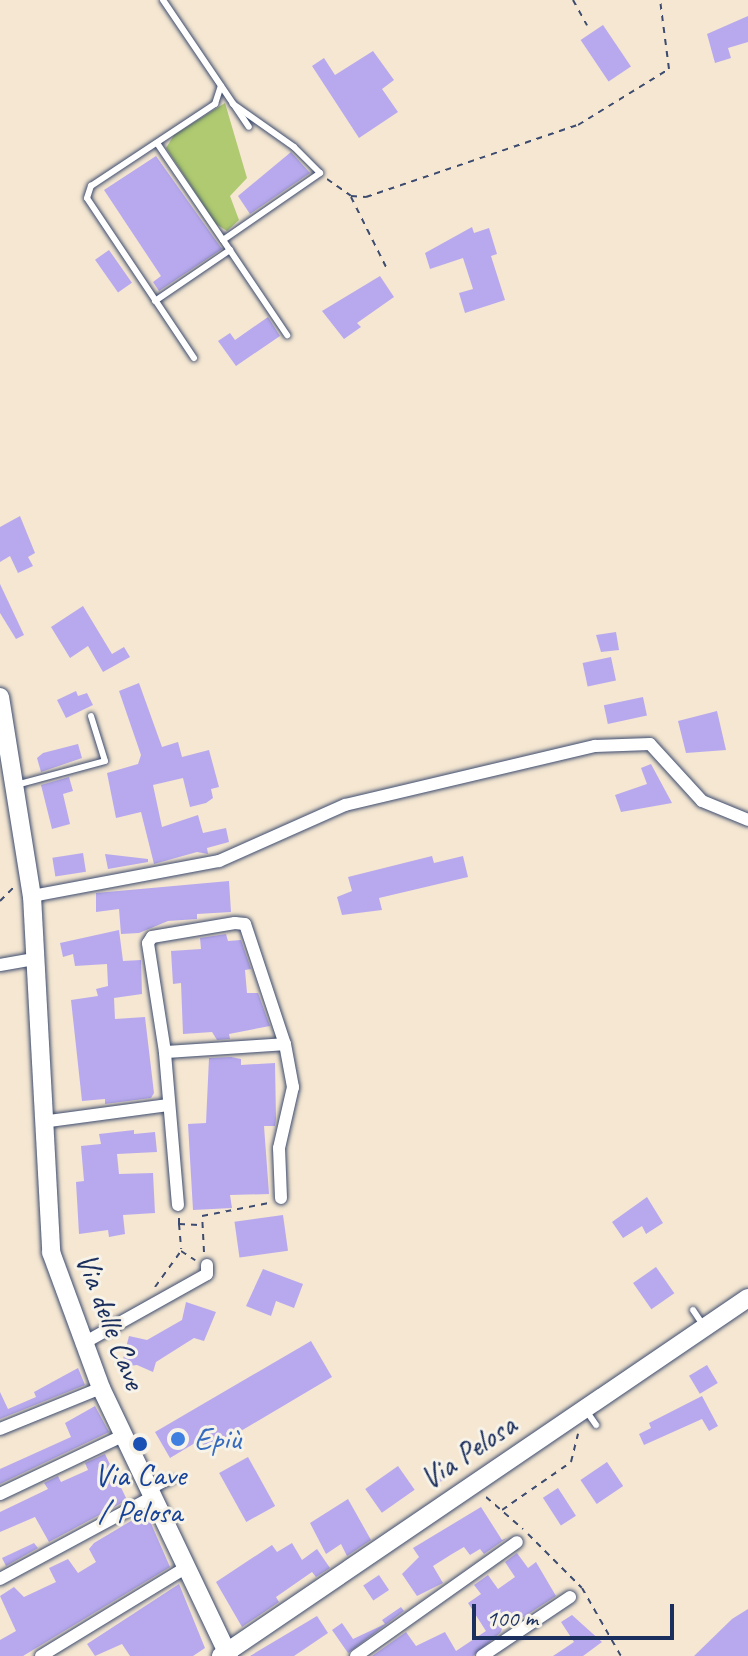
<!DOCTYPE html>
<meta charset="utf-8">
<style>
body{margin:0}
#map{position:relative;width:748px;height:1656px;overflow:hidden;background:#f5e7d1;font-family:Caveat,sans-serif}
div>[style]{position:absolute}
.green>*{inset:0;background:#afca70}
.building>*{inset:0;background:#b8a9ee;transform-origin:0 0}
.path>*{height:2px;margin-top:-1px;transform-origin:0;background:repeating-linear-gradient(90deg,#3c4b6f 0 6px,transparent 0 12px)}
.roads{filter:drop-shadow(0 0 2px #3c4b6f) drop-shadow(0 0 2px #3c4b6f)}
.lane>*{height:6px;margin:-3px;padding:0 3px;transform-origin:3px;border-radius:3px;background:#fff}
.street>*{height:12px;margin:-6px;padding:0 6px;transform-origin:6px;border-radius:6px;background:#fff}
.secondary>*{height:18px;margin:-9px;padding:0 9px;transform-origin:9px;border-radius:9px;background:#fff}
.dots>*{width:22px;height:22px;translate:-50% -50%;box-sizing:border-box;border:4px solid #f7f3e8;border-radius:50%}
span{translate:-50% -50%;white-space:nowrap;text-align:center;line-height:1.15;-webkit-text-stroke:6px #f7f3e8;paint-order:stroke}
.street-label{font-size:32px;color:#1b2f5e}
.shop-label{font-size:32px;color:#366cbe}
.left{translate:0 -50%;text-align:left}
.transit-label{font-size:32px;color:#164399}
.scale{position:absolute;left:472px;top:1604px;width:202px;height:36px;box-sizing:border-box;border:4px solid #1b2f5e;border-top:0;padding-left:10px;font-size:24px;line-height:28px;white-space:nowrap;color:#1b2f5e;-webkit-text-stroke:6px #f7f3e8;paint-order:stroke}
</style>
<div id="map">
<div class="green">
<i style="clip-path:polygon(225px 103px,247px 178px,230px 196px,239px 220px,227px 231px,216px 224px,166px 148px,174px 135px)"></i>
</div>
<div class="building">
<i style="clip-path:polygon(748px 16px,748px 42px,728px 48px,731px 58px,715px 63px,707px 34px)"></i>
<i style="left:603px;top:25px;width:50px;height:27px;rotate:56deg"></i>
<i style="clip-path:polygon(373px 51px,394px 80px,382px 89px,398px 112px,359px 138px,312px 66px,324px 58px,335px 75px)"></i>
<i style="clip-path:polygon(291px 152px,310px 173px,250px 214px,238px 196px)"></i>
<i style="clip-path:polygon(156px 156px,222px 249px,159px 291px,153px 282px,161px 276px,104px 190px)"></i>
<i style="clip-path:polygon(472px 227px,474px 233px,489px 228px,497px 254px,491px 256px,505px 300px,465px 313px,459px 293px,473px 289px,463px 258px,430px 269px,425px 253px)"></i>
<i style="left:109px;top:250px;width:40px;height:17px;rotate:55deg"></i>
<i style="clip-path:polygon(380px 276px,394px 297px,357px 323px,361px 327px,344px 339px,322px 311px)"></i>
<i style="clip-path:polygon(268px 317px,280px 336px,236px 366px,218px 341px,230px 333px,235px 340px)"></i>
<i style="clip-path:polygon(20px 516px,35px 553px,28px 557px,33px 566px,18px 573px,10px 556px,0 562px,0 527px)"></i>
<i style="clip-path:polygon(0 584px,24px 635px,16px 639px,0 613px)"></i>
<i style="clip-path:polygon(83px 606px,112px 654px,124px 647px,130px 657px,103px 672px,88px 646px,70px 658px,51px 627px)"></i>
<i style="clip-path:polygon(616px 632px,619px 650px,601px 652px,596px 635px)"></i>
<i style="left:611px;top:657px;width:24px;height:29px;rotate:78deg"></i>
<i style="clip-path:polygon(139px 683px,162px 747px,178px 742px,182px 757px,209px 750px,219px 787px,211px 789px,213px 798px,206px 803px,190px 807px,183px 778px,153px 785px,162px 827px,198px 815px,203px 833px,226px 828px,229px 842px,207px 848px,208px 854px,197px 852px,154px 864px,141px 812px,116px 818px,107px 773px,138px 764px,141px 755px,119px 691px)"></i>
<i style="clip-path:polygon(76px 691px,78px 696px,87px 693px,93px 705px,66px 718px,57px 700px)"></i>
<i style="left:643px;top:697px;width:19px;height:40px;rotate:78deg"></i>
<i style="clip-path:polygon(717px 711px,726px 750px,686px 753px,678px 721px)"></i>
<i style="clip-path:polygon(78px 744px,82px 758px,41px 772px,37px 758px,43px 753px)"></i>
<i style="clip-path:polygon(651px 764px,672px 803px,621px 812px,615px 795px,647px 784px,641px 768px)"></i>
<i style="clip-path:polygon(69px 777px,73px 791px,63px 794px,70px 824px,52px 829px,41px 785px)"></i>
<i style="left:83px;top:853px;width:19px;height:31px;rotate:81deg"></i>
<i style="clip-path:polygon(105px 854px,148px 859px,148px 862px,108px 869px)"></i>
<i style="clip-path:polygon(432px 856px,434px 863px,463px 856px,468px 877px,379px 898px,382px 910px,342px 915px,337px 897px,352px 891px,348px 877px)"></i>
<i style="clip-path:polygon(229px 881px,231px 912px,197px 914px,197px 919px,168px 921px,139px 933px,121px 934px,119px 909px,96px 912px,96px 893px)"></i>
<i style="clip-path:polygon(119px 930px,123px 961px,141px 960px,142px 994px,114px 998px,115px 1019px,145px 1017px,154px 1093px,151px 1098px,105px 1104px,105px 1099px,82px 1101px,71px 1000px,98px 996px,96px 989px,108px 986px,107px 964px,75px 966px,73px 954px,63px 957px,60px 943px)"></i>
<i style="clip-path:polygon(226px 934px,228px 941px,241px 940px,251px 969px,245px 970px,247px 993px,258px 993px,270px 1026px,229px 1034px,230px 1039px,217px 1040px,212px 1032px,183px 1034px,181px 983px,173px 984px,171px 951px,201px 949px,200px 938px)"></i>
<i style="clip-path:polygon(231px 1057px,241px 1059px,241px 1065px,275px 1063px,276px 1119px,275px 1126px,264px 1126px,269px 1194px,230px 1195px,232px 1208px,193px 1210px,188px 1124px,206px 1123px,209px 1058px)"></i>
<i style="clip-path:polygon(134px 1130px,134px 1134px,155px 1132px,157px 1152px,117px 1154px,119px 1174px,153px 1173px,155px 1213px,123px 1215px,125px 1234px,109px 1237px,108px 1230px,79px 1234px,76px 1182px,84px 1181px,81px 1146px,101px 1144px,99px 1134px)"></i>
<i style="clip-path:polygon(647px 1197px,663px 1223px,646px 1234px,642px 1226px,623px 1238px,612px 1222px)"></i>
<i style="left:283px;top:1215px;width:36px;height:49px;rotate:82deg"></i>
<i style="left:656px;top:1267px;width:32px;height:28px;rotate:55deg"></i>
<i style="clip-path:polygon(263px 1269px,303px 1284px,294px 1308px,276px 1301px,271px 1316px,246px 1306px)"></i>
<i style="clip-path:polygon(186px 1302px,216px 1312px,204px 1341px,194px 1338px,156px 1362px,153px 1372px,137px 1365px,121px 1367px,129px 1336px,147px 1340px,182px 1320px)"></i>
<i style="clip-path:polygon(311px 1341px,332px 1377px,207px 1451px,200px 1440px,170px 1458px,155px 1432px)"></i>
<i style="left:707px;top:1365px;width:21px;height:21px;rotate:59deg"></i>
<i style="clip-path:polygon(78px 1368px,85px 1385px,0 1419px,0 1392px,8px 1409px,36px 1397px,34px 1392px)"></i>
<i style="clip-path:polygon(702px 1396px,718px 1426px,709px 1431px,702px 1419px,644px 1445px,639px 1434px,651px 1428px,649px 1423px)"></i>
<i style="clip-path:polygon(95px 1406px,109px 1432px,0 1484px,0 1469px,71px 1437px,65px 1423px)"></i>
<i style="clip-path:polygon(105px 1454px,127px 1500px,49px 1542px,35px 1517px,0 1532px,0 1512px,48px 1489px,44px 1483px,58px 1476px,61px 1482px,88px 1470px,85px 1463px)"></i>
<i style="left:248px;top:1457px;width:56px;height:33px;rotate:61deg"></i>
<i style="left:607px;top:1462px;width:29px;height:32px;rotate:56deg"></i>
<i style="left:398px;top:1466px;width:29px;height:40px;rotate:55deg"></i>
<i style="left:441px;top:1466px;width:13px;height:18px;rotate:58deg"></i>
<i style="left:558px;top:1488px;width:33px;height:18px;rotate:57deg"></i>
<i style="clip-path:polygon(348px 1499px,371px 1540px,347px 1556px,341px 1544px,326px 1554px,310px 1523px)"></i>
<i style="clip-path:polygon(481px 1507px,502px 1540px,507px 1538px,484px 1554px,480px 1549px,470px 1555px,464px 1547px,452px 1554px,433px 1566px,443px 1583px,417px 1596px,402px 1574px,419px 1557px,413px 1548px)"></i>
<i style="clip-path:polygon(146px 1512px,170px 1567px,23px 1656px,0 1656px,0 1640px,16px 1631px,0 1596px,14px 1587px,24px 1597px,56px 1582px,49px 1568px,68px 1559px,78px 1573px,96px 1562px,89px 1549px,94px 1543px)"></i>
<i style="clip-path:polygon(34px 1543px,38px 1548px,6px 1566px,2px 1558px)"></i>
<i style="clip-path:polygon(292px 1543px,302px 1560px,317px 1549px,330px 1568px,316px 1577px,312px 1572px,276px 1597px,279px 1602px,242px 1627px,216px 1582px,272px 1545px,277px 1552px)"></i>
<i style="clip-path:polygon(517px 1553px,528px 1568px,536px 1562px,556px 1596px,516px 1622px,507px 1610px,501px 1632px,473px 1656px,372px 1656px,406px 1632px,416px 1646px,445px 1632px,456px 1651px,486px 1631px,468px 1603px,481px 1594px,474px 1585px,488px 1575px,498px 1589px,515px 1577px,505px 1562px)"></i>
<i style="left:379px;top:1575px;width:18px;height:19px;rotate:56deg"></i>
<i style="clip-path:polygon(179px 1584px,205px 1648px,193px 1656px,130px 1656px,122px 1644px,95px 1656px,87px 1644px)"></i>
<i style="clip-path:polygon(401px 1607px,404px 1611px,348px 1653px,332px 1630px,342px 1623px,353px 1639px,385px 1624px,382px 1620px)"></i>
<i style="clip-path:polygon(748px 1609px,748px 1656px,694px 1656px,732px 1619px)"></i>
<i style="clip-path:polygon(572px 1615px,602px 1642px,583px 1656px,553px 1656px,574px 1642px,561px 1622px)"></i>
<i style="clip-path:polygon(317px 1616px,328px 1633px,294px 1656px,250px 1656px)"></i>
</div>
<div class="path">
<i style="left:573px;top:0;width:29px;rotate:61deg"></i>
<i style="left:327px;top:179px;width:29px;rotate:35deg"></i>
<i style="left:351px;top:196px;width:15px;rotate:4deg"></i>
<i style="left:366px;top:197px;width:224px;rotate:-18.8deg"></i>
<i style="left:578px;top:125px;width:107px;rotate:-31.6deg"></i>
<i style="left:669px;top:69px;width:70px;rotate:-97.4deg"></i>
<i style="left:351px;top:197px;width:78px;rotate:63.4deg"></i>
<i style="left:0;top:901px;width:21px;rotate:-45deg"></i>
<i style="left:179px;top:1218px;width:6px;rotate:90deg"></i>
<i style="left:179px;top:1224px;width:20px;rotate:3deg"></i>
<i style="left:179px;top:1224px;width:25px;rotate:85deg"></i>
<i style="left:204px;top:1252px;width:36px;rotate:-93deg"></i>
<i style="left:202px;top:1216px;width:68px;rotate:-11deg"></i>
<i style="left:155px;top:1287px;width:44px;rotate:-54.2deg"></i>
<i style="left:181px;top:1251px;width:17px;rotate:33deg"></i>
<i style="left:486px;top:1497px;width:49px;rotate:40.9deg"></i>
<i style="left:502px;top:1510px;width:84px;rotate:-34.8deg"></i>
<i style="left:571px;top:1462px;width:29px;rotate:-76deg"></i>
<i style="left:528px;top:1534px;width:76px;rotate:45deg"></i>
<i style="left:582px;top:1588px;width:78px;rotate:60.2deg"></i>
</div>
<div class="roads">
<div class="lane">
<i style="left:163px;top:0;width:153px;rotate:55.9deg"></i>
<i style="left:157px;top:143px;width:117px;rotate:55.8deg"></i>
<i style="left:223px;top:240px;width:118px;rotate:-34.6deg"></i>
<i style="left:320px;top:173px;width:37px;rotate:-135deg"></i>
<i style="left:294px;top:147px;width:75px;rotate:-144.8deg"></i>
<i style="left:223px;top:240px;width:115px;rotate:56deg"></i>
<i style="left:155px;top:301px;width:91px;rotate:-34.2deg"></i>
<i style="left:194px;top:358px;width:192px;rotate:-123.8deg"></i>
<i style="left:87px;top:198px;width:13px;rotate:-72deg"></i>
<i style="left:91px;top:186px;width:149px;rotate:-33.5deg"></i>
<i style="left:215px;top:104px;width:19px;rotate:-72deg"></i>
<i style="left:16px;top:785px;width:92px;rotate:-15.1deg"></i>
<i style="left:105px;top:761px;width:47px;rotate:-107.3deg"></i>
<i style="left:693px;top:1310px;width:18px;rotate:56deg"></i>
<i style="left:587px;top:1412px;width:16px;rotate:55deg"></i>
<i style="left:151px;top:1491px;width:25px;rotate:-27deg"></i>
</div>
<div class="street">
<i style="left:32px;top:896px;width:190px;rotate:-10.6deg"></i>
<i style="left:219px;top:861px;width:138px;rotate:-24deg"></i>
<i style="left:345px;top:805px;width:257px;rotate:-13.3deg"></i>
<i style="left:595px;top:746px;width:55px;rotate:-2.1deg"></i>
<i style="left:650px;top:744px;width:77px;rotate:47.6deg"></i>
<i style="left:702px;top:801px;width:50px;rotate:22.4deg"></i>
<i style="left:0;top:965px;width:36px;rotate:-10deg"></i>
<i style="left:165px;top:1052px;width:120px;rotate:-3.8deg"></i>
<i style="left:42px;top:1122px;width:127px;rotate:-7.7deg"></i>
<i style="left:178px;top:1205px;width:154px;rotate:-94.9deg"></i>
<i style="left:165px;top:1052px;width:110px;rotate:-98.9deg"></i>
<i style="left:148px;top:943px;width:7px;rotate:-56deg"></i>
<i style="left:152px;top:937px;width:84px;rotate:-9.6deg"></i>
<i style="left:235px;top:923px;width:10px;rotate:6deg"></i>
<i style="left:245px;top:924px;width:126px;rotate:71.6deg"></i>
<i style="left:285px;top:1044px;width:44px;rotate:79.5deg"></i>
<i style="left:293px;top:1087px;width:63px;rotate:102.9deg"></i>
<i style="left:279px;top:1148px;width:50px;rotate:87.7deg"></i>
<i style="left:82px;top:1344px;width:143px;rotate:-29.2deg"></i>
<i style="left:207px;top:1274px;width:9px;rotate:-90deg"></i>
<i style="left:0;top:1429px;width:109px;rotate:-22.1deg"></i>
<i style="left:0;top:1494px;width:137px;rotate:-25.4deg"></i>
<i style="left:0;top:1579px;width:175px;rotate:-28.3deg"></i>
<i style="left:41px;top:1656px;width:171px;rotate:-31.4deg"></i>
<i style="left:356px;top:1656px;width:197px;rotate:-35.3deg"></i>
<i style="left:482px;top:1656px;width:106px;rotate:-33.8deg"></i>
</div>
<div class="secondary">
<i style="left:0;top:697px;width:202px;rotate:80.9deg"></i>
<i style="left:32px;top:896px;width:357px;rotate:86.9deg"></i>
<i style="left:51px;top:1252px;width:145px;rotate:69.8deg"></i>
<i style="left:101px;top:1388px;width:297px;rotate:64.5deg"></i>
<i style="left:221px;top:1656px;width:637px;rotate:-34.19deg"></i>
</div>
</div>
<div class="dots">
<i style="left:178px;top:1439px;background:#3f7fe0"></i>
<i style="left:140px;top:1444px;background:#1a4fb4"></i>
</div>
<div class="street-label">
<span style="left:110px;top:1321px;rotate:69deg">Via delle Cave</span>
<span style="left:468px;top:1452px;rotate:-34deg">Via Pelosa</span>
</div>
<div class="shop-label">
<span class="left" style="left:194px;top:1439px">Epiù</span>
</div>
<div class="transit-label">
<span style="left:140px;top:1494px">Via Cave<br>/ Pelosa</span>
</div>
<div class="scale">100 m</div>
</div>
